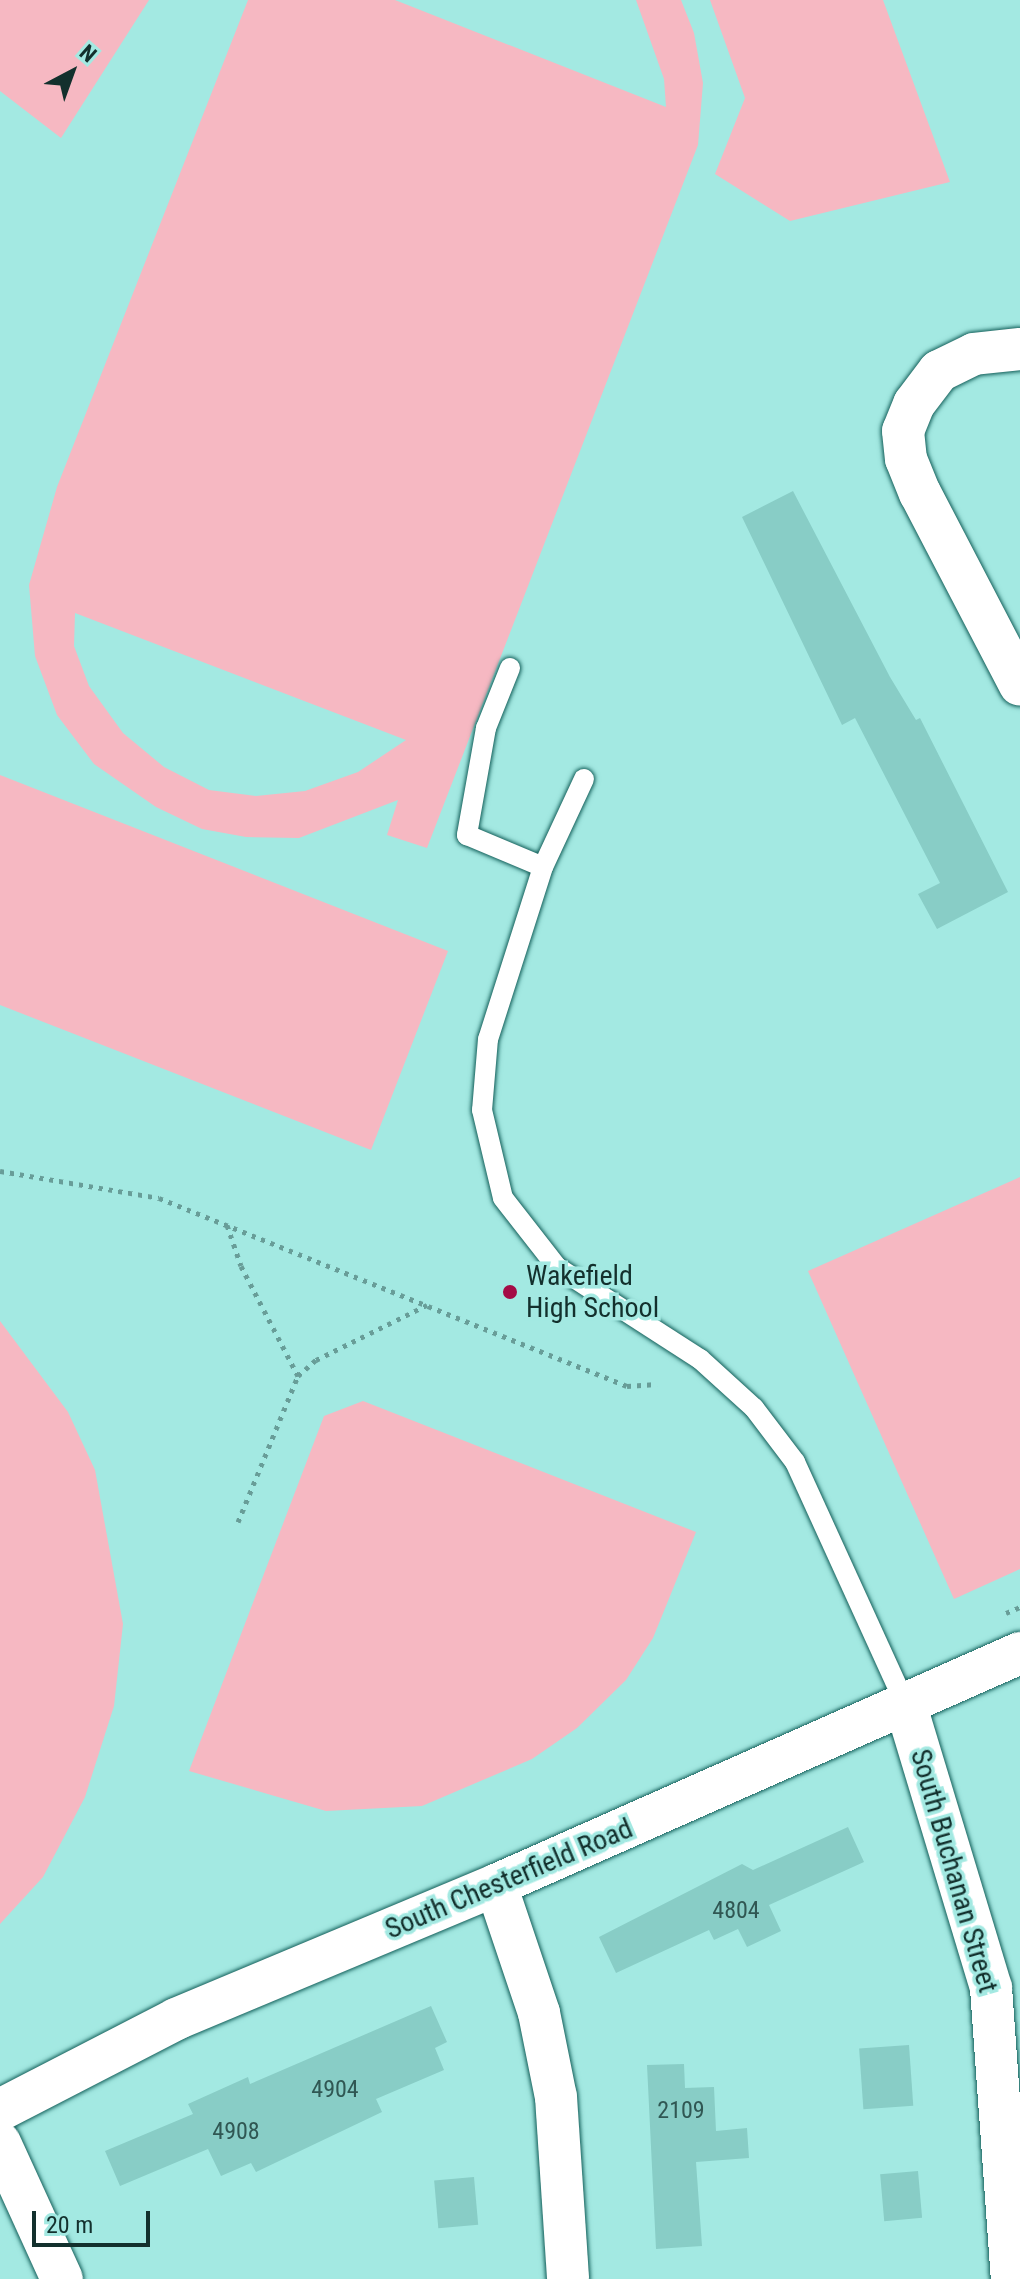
<!DOCTYPE html>
<style>
body{margin:0}
#map{position:relative;width:1020px;height:2279px;overflow:hidden;background:#a3e9e2;font-family:"Roboto Condensed",sans-serif}
div>[style]{position:absolute}
.green>*{inset:0;background:#f6b8c2}
.building>*{inset:0;background:#88cdc6;transform-origin:0 0}
.path>*{height:5px;margin-top:-2.5px;transform-origin:0;background:repeating-linear-gradient(90deg,#689d98 0 4px,transparent 0 10px)}
.roads{filter:drop-shadow(0 0 2px #135f5a) drop-shadow(0 0 2px #135f5a)}
.lane>*{height:20px;margin:-10px;padding:0 10px;transform-origin:10px;border-radius:10px;background:#fff}
.street>*{height:42px;margin:-21px;padding:0 21px;transform-origin:21px;border-radius:21px;background:#fff}
.dots>*{width:22px;height:22px;translate:-50% -50%;box-sizing:border-box;border:4px solid #a3e9e2;border-radius:50%}
span{translate:-50% -50%;white-space:nowrap;text-align:center;line-height:1.15;-webkit-text-stroke:7px #a3e9e2;paint-order:stroke}
.number-label{font-size:24px;color:#305753}
.number-label span{-webkit-text-stroke-width:0}
.poi-label{font-size:28px;color:#13302d}
.left{translate:0 -50%;text-align:left}
.street-label{font-size:28px;color:#13302d}
.north{position:absolute;left:32px;top:32px;width:80px;height:80px;-webkit-text-stroke:6px #a3e9e2;paint-order:stroke;rotate:41deg;font-size:22px;font-weight:700;line-height:32px;text-align:center;color:#13302d}
.north::after{content:'';display:block;margin:auto;width:28px;height:36px;background:#13302d;clip-path:polygon(50% 0,100% 100%,50% 72%,0 100%)}
.scale{position:absolute;left:32px;top:2211px;width:118px;height:36px;box-sizing:border-box;border:4px solid #13302d;border-top:0;padding-left:10px;font-size:24px;line-height:28px;white-space:nowrap;color:#13302d;-webkit-text-stroke:6px #a3e9e2;paint-order:stroke}
</style>
<div id="map">
<div class="green">
<i style="clip-path:polygon(0 0,149px 0,61px 138px,0 91px)"></i>
<i style="clip-path:polygon(evenodd,248px 0,395px 0,666px 107px,664px 79px,636px 0,681px 0,694px 33px,703px 83px,698px 145px,427px 848px,387px 835px,398px 800px,299px 838px,246px 837px,202px 829px,156px 807px,94px 764px,57px 715px,35px 656px,29px 585px,57px 487px,248px 0,75px 613px,406px 740px,358px 772px,305px 791px,256px 796px,209px 790px,164px 767px,123px 733px,89px 686px,74px 646px,75px 613px)"></i>
<i style="clip-path:polygon(710px 0,883px 0,950px 182px,790px 221px,715px 174px,745px 98px)"></i>
<i style="clip-path:polygon(0 775px,448px 951px,371px 1150px,0 1005px)"></i>
<i style="clip-path:polygon(1020px 1177px,1020px 1569px,954px 1599px,808px 1271px)"></i>
<i style="clip-path:polygon(0 1321px,68px 1412px,95px 1470px,123px 1624px,114px 1706px,85px 1797px,43px 1877px,0 1924px)"></i>
<i style="clip-path:polygon(363px 1401px,696px 1532px,653px 1638px,626px 1680px,577px 1728px,532px 1759px,422px 1806px,326px 1811px,189px 1771px,324px 1416px)"></i>
</div>
<div class="building">
<i style="clip-path:polygon(793px 491px,890px 677px,916px 720px,920px 718px,1008px 892px,937px 929px,918px 894px,940px 883px,855px 718px,842px 725px,742px 517px)"></i>
<i style="clip-path:polygon(848px 1827px,864px 1862px,769px 1905px,781px 1931px,747px 1947px,738px 1929px,714px 1940px,709px 1930px,616px 1973px,599px 1937px,742px 1864px,753px 1870px)"></i>
<i style="clip-path:polygon(431px 2006px,447px 2042px,435px 2048px,444px 2070px,376px 2099px,382px 2112px,256px 2172px,251px 2163px,221px 2176px,208px 2149px,120px 2186px,105px 2151px,193px 2114px,188px 2104px,248px 2077px,250px 2084px)"></i>
<i style="left:909px;top:2045px;width:61px;height:50px;rotate:86deg"></i>
<i style="clip-path:polygon(684px 2064px,685px 2088px,714px 2087px,716px 2131px,747px 2128px,749px 2158px,696px 2162px,702px 2246px,656px 2249px,647px 2065px)"></i>
<i style="left:918px;top:2171px;width:47px;height:38px;rotate:85deg"></i>
<i style="left:474px;top:2177px;width:48px;height:40px;rotate:85deg"></i>
</div>
<div class="path">
<i style="left:0;top:1171px;width:161px;rotate:9.6deg"></i>
<i style="left:159px;top:1198px;width:504px;rotate:21.89deg"></i>
<i style="left:627px;top:1386px;width:30px;rotate:-4deg"></i>
<i style="left:227px;top:1225px;width:43px;rotate:71.1deg"></i>
<i style="left:241px;top:1266px;width:124px;rotate:62.6deg"></i>
<i style="left:238px;top:1522px;width:158px;rotate:-67.7deg"></i>
<i style="left:298px;top:1376px;width:24px;rotate:-42deg"></i>
<i style="left:316px;top:1360px;width:124px;rotate:-26.4deg"></i>
<i style="left:1006px;top:1613px;width:15px;rotate:-23deg"></i>
</div>
<div class="roads">
<div class="lane">
<i style="left:510px;top:668px;width:65px;rotate:111.8deg"></i>
<i style="left:486px;top:728px;width:109px;rotate:100.1deg"></i>
<i style="left:467px;top:835px;width:82px;rotate:22.8deg"></i>
<i style="left:584px;top:779px;width:97px;rotate:115deg"></i>
<i style="left:543px;top:867px;width:181px;rotate:107.7deg"></i>
<i style="left:488px;top:1039px;width:71px;rotate:94.8deg"></i>
<i style="left:482px;top:1110px;width:90px;rotate:76.6deg"></i>
<i style="left:503px;top:1198px;width:88px;rotate:52deg"></i>
<i style="left:557px;top:1267px;width:170px;rotate:32.8deg"></i>
<i style="left:700px;top:1359px;width:73px;rotate:42.2deg"></i>
<i style="left:754px;top:1408px;width:68px;rotate:52.8deg"></i>
<i style="left:795px;top:1462px;width:265px;rotate:65.5deg"></i>
</div>
<div class="street">
<i style="left:1020px;top:349px;width:46px;rotate:173.8deg"></i>
<i style="left:974px;top:354px;width:39px;rotate:154deg"></i>
<i style="left:939px;top:371px;width:41px;rotate:127.1deg"></i>
<i style="left:914px;top:404px;width:29px;rotate:112deg"></i>
<i style="left:903px;top:431px;width:28px;rotate:84deg"></i>
<i style="left:906px;top:459px;width:37px;rotate:68deg"></i>
<i style="left:920px;top:493px;width:216px;rotate:62.5deg"></i>
<i style="left:905px;top:1703px;width:298px;rotate:73.2deg"></i>
<i style="left:991px;top:1988px;width:292px;rotate:85.9deg"></i>
<i style="left:496px;top:1885px;width:135px;rotate:71.4deg"></i>
<i style="left:539px;top:2013px;width:86px;rotate:78.6deg"></i>
<i style="left:556px;top:2097px;width:182px;rotate:86.2deg"></i>
<i style="left:0;top:2110px;width:198px;rotate:-27.3deg"></i>
<i style="left:176px;top:2019px;width:347px;rotate:-22.7deg"></i>
<i style="left:496px;top:1885px;width:573px;rotate:-23.88deg"></i>
<i style="left:0;top:2143px;width:149px;rotate:65.5deg"></i>
</div>
</div>
<div class="dots">
<i style="left:510px;top:1292px;background:#a40c46"></i>
</div>
<div class="number-label">
<span style="left:736px;top:1911px">4804</span>
<span style="left:335px;top:2090px">4904</span>
<span style="left:681px;top:2111px">2109</span>
<span style="left:236px;top:2132px">4908</span>
</div>
<div class="poi-label">
<span class="left" style="left:526px;top:1292px">Wakefield<br>High School</span>
</div>
<div class="street-label">
<span style="left:954px;top:1871px;rotate:74deg">South Buchanan Street</span>
<span style="left:509px;top:1879px;rotate:-23deg">South Chesterfield Road</span>
</div>
<div class="north">N</div>
<div class="scale">20 m</div>
</div>
